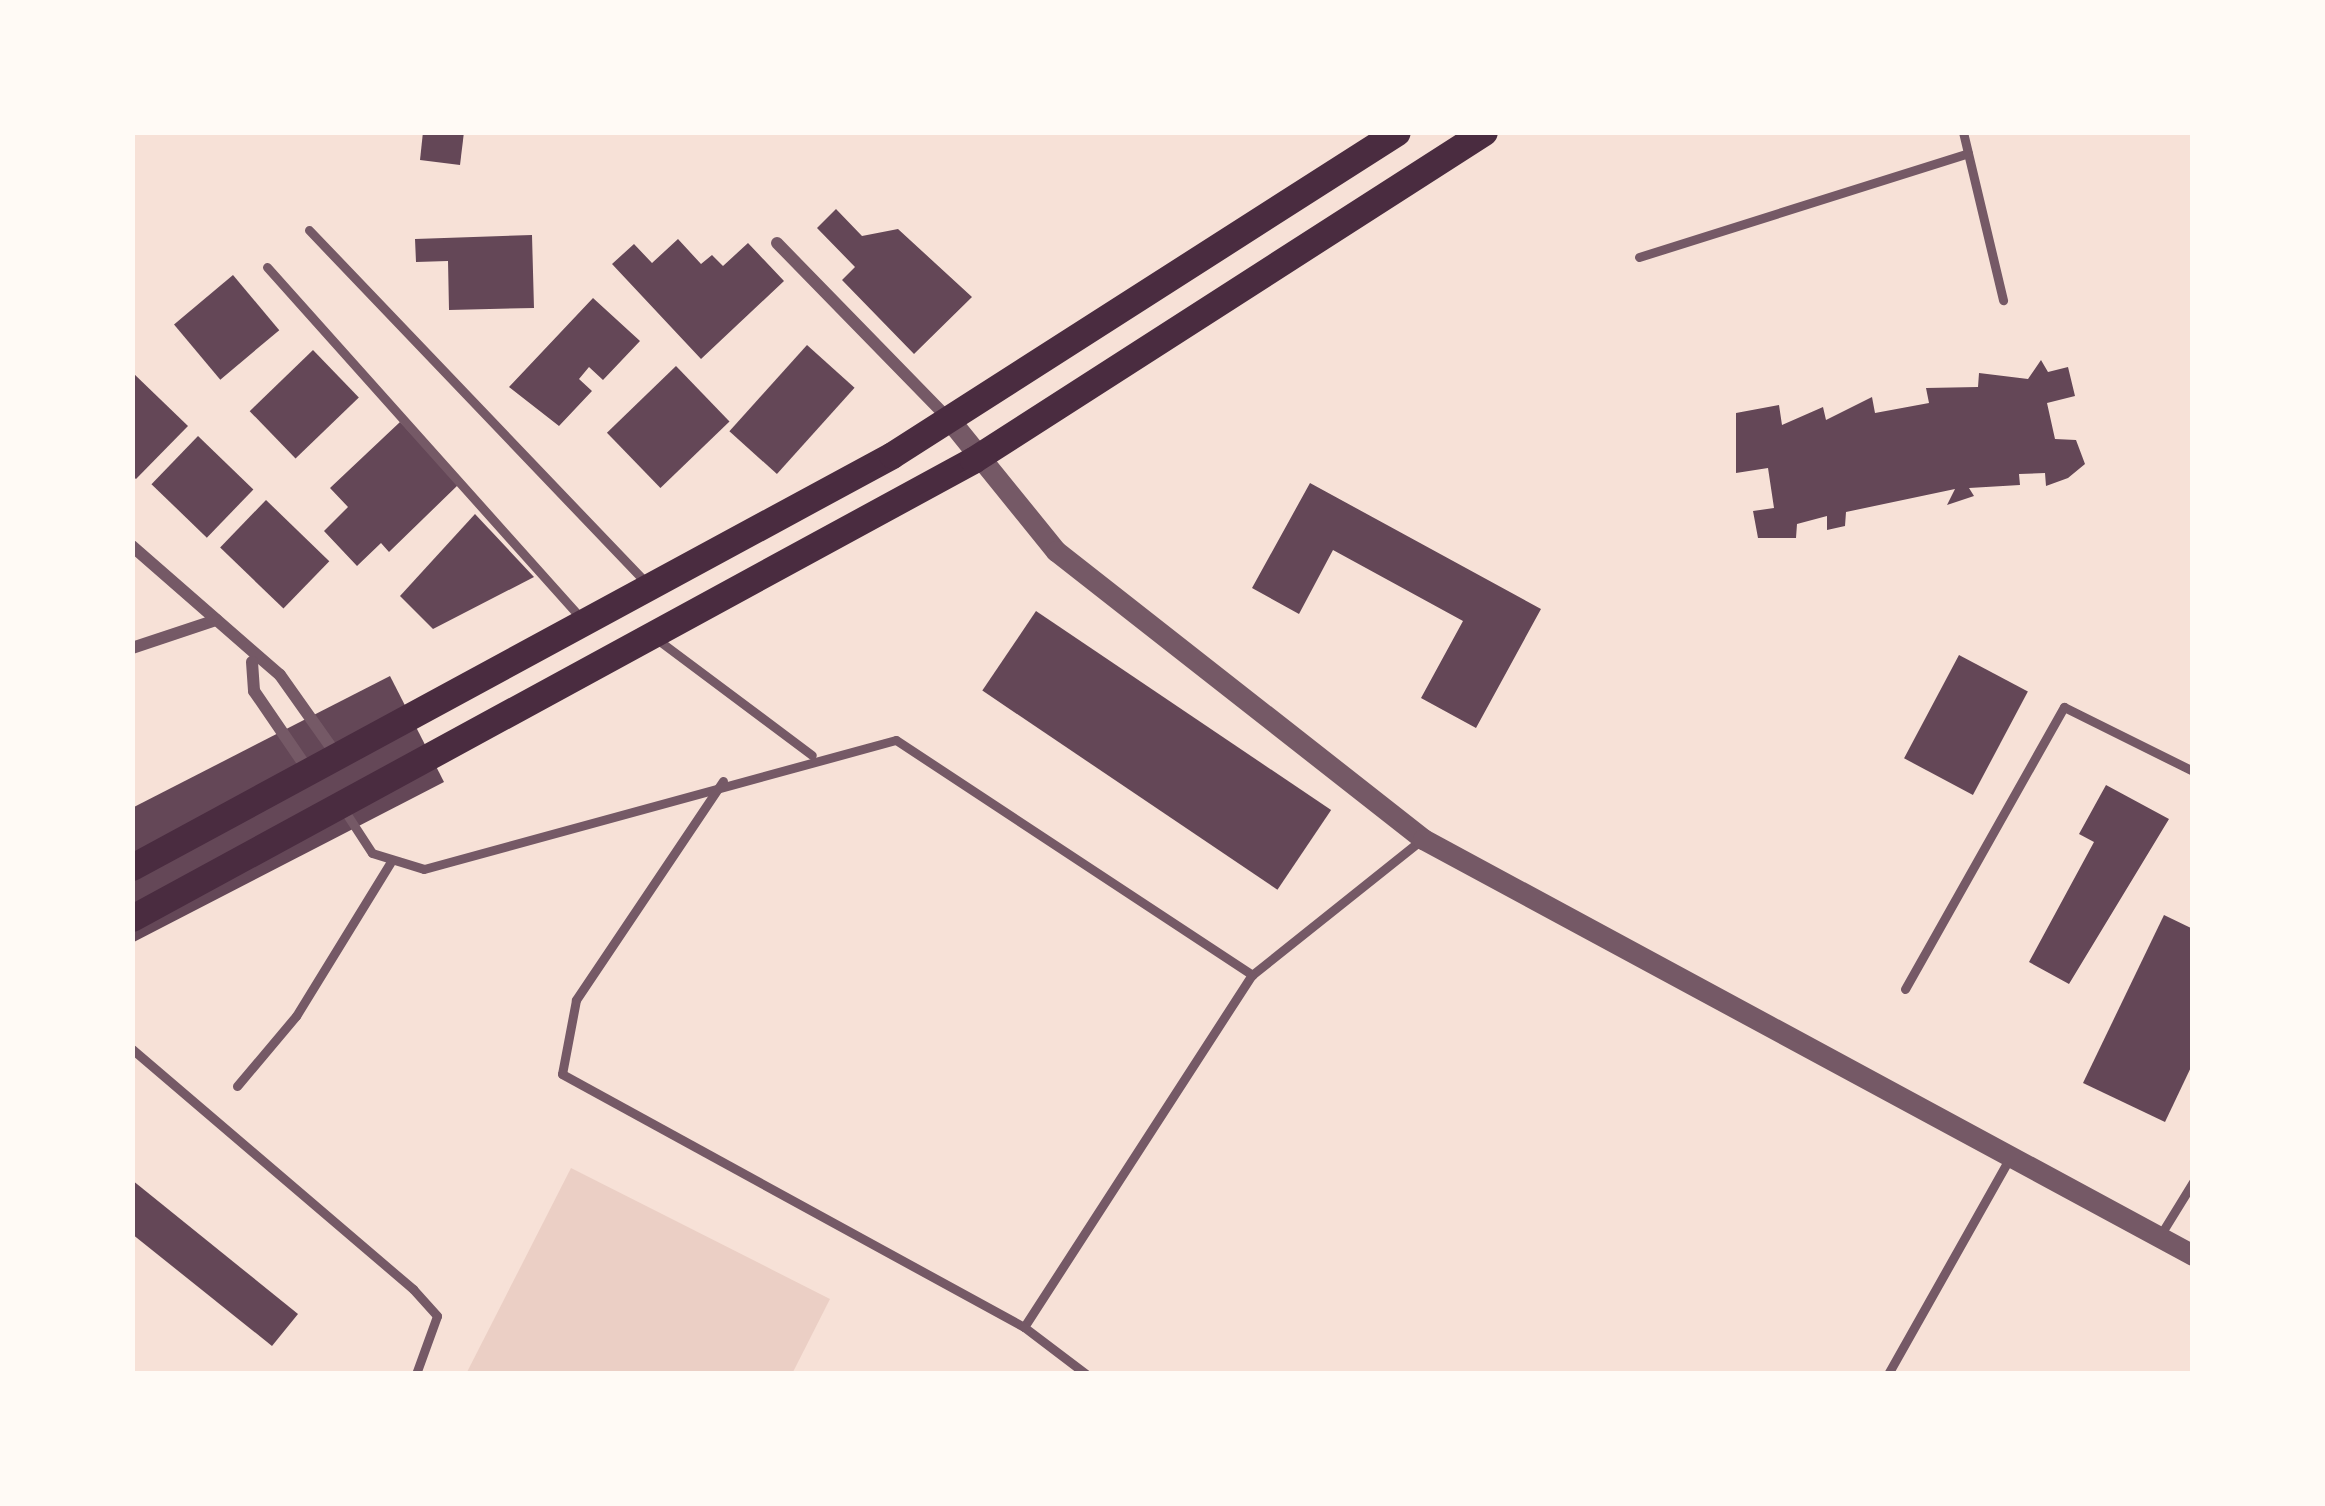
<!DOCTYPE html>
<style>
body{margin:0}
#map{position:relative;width:2325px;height:1506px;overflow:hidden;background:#f7e1d7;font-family:"PT Sans",sans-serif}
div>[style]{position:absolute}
.green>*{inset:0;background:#ebcfc5}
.building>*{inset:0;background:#644757;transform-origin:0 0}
.service>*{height:9px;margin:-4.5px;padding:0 4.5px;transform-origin:4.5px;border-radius:4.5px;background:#755966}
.minor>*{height:12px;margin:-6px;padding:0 6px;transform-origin:6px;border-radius:6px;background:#755966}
.tertiary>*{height:21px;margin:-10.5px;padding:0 10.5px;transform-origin:10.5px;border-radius:10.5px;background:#755966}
.primary>*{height:27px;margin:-13.5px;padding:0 13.5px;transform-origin:13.5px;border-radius:13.5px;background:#4a2c40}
span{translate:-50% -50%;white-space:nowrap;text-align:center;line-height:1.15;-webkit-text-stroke:9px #fffaf5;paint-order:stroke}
.frame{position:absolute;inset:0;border:135px solid #fffaf5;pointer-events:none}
</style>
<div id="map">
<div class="green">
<i style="clip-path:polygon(571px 1168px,830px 1299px,792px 1374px,466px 1374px)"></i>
</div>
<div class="building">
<i style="clip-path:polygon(423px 132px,464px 132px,460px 165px,420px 160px)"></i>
<i style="clip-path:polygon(836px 209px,862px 236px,898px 229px,972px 297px,914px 354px,842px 280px,855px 267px,817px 228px)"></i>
<i style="clip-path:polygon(532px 235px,534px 308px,449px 310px,448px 261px,416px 262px,415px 239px)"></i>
<i style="clip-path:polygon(678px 239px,701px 264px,712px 255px,723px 266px,748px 243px,784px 281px,701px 359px,612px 264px,634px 244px,652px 263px)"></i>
<i style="left:233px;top:275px;width:72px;height:77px;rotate:50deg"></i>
<i style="clip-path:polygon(593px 298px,640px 341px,603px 380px,589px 367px,579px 379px,592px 391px,559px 426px,509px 387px)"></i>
<i style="left:807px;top:345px;width:64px;height:116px;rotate:42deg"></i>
<i style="left:313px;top:350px;width:66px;height:88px;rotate:46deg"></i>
<i style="clip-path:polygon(2041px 360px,2048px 372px,2068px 367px,2075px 396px,2047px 403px,2055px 439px,2076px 440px,2085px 464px,2068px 478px,2046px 486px,2045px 473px,2019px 474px,2020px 485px,1969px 488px,1974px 496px,1947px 505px,1955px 489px,1846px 512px,1845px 526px,1827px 530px,1827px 516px,1797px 524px,1796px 538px,1758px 538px,1753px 511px,1774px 508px,1768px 468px,1736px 473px,1736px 413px,1779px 405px,1782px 425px,1823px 407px,1826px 420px,1872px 397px,1875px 413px,1929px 403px,1926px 388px,1978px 387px,1979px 373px,2028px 379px)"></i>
<i style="left:676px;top:366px;width:77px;height:96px;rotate:46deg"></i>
<i style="clip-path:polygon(132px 372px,188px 426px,136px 479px,132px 476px)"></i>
<i style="clip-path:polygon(400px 422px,459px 484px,389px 552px,381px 543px,357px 566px,324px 531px,348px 507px,330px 488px)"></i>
<i style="left:198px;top:436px;width:77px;height:67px;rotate:44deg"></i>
<i style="clip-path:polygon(1310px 483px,1541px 609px,1476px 728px,1421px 698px,1463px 621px,1333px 550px,1299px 614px,1252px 588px)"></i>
<i style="left:266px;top:500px;width:88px;height:66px;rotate:44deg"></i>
<i style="clip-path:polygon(475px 514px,534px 577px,433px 629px,400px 596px)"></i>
<i style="left:1036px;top:611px;width:356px;height:96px;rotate:34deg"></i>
<i style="left:1959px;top:655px;width:78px;height:117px;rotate:28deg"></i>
<i style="clip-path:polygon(390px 676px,444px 782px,132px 943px,132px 808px)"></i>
<i style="clip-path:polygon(2106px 785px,2169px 819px,2069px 984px,2029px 962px,2094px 842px,2079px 834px)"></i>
<i style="clip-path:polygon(2164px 915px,2193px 929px,2193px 1063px,2165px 1122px,2083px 1083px)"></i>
<i style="clip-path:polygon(132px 1180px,298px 1314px,272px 1346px,132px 1234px)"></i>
</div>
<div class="service">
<i style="left:1963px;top:132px;width:173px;rotate:76.6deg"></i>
<i style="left:309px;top:230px;width:491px;rotate:46.3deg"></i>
<i style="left:1639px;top:257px;width:345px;rotate:-17.5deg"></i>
<i style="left:267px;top:267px;width:475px;rotate:48.2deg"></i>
<i style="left:658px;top:640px;width:192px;rotate:36.8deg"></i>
<i style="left:723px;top:781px;width:264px;rotate:123.9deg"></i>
<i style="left:576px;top:1000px;width:75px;rotate:100.7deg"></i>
<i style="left:562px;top:1074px;width:527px;rotate:28.71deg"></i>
<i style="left:1024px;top:1327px;width:419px;rotate:-57.1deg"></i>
<i style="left:344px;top:810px;width:51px;rotate:56.9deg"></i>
<i style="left:372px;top:853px;width:54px;rotate:17.1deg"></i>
<i style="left:424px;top:869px;width:489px;rotate:-15.3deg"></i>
<i style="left:896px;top:740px;width:427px;rotate:33.4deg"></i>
<i style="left:1252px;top:975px;width:215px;rotate:-38.6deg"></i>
<i style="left:1905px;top:989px;width:324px;rotate:-60.6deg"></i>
<i style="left:2064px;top:707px;width:144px;rotate:26.4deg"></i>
<i style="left:132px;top:1049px;width:370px;rotate:40.5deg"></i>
<i style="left:413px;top:1289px;width:36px;rotate:48deg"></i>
<i style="left:437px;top:1316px;width:62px;rotate:109.9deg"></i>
<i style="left:237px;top:1086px;width:92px;rotate:-49.9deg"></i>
<i style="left:296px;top:1016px;width:180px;rotate:-58.4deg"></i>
<i style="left:2161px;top:1234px;width:61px;rotate:-58.4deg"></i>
<i style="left:1024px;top:1327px;width:78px;rotate:37.2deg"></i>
<i style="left:1888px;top:1374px;width:247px;rotate:-60.6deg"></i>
</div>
<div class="minor">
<i style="left:777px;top:243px;width:245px;rotate:45.7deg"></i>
<i style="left:132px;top:546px;width:196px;rotate:41.1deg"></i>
<i style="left:280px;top:675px;width:100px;rotate:54.7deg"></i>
<i style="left:132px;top:648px;width:89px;rotate:-18.4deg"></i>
<i style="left:252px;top:662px;width:29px;rotate:86deg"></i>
<i style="left:254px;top:691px;width:96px;rotate:55.6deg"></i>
</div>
<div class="tertiary">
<i style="left:949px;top:419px;width:170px;rotate:51deg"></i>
<i style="left:1056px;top:551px;width:467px;rotate:38.1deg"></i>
<i style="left:1423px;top:839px;width:875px;rotate:28.38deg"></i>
</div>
<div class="primary">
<i style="left:132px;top:867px;width:864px;rotate:-28.46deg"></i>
<i style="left:892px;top:455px;width:599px;rotate:-32.6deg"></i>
<i style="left:132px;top:918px;width:958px;rotate:-28.57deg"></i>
<i style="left:973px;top:460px;width:607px;rotate:-32.7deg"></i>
</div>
<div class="frame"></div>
</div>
